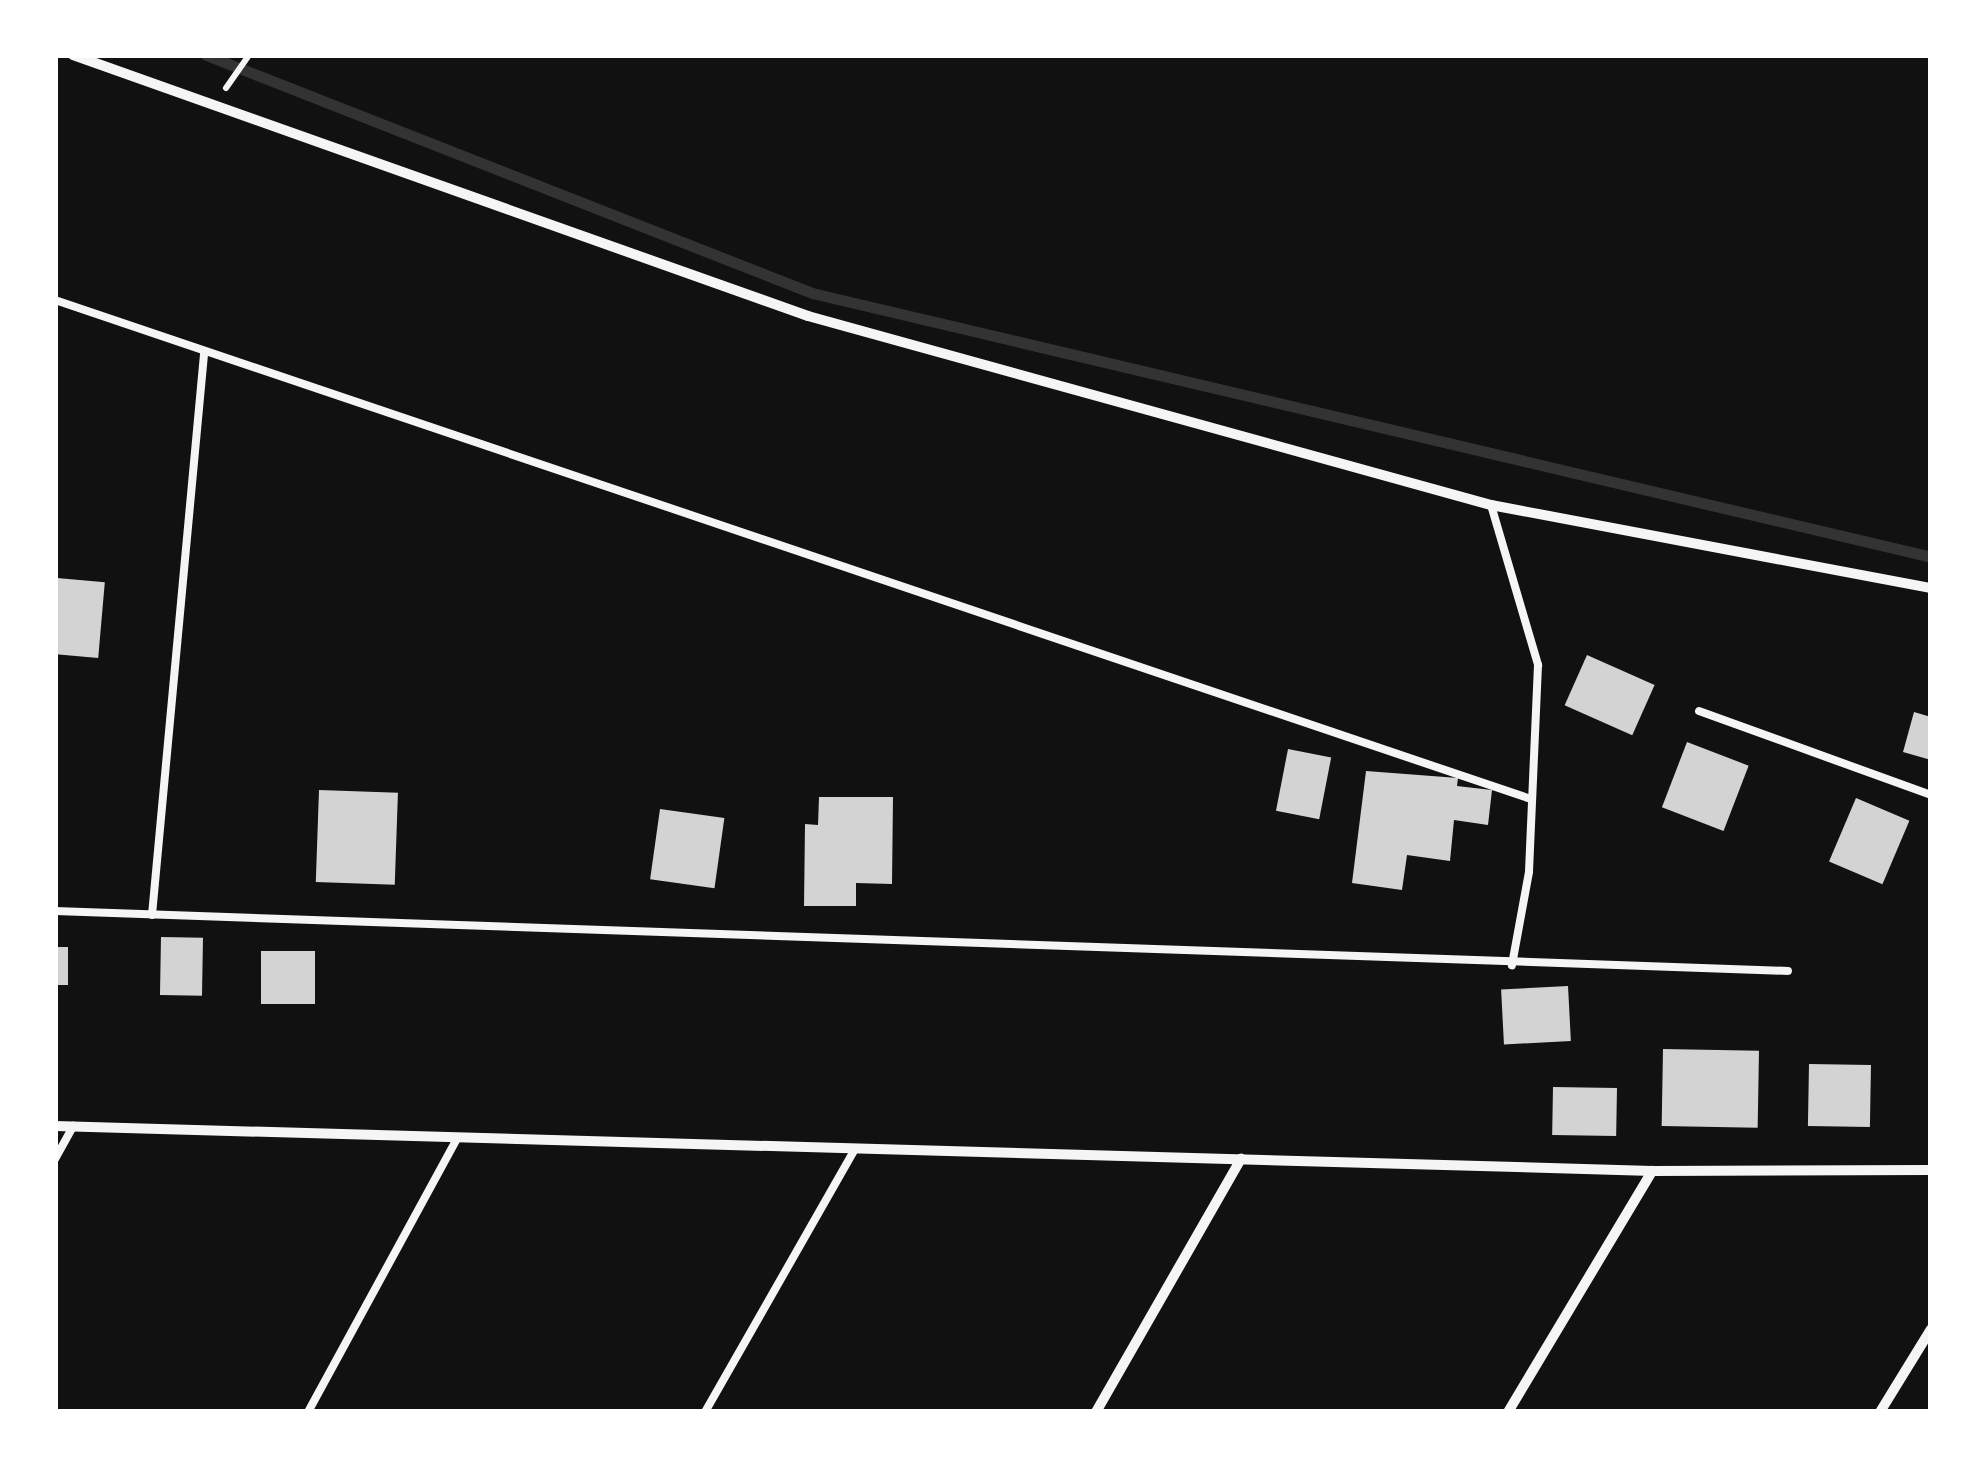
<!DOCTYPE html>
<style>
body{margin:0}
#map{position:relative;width:1986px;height:1467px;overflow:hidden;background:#111;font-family:"Noto Serif",serif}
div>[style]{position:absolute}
.stream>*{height:11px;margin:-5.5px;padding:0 5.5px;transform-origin:5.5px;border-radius:5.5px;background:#333}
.building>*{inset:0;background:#d3d3d3;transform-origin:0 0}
.path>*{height:6px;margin:-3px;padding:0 3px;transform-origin:3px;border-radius:3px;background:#f5f5f5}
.service>*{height:8px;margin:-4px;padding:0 4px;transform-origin:4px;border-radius:4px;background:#f5f5f5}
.minor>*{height:10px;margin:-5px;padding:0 5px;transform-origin:5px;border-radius:5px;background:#f5f5f5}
span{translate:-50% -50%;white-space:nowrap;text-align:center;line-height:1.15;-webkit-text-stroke:8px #fff;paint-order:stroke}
.frame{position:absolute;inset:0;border:58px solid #fff;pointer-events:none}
</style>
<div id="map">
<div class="stream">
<i style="left:206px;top:55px;width:651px;rotate:21.44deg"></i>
<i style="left:812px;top:293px;width:1150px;rotate:13.27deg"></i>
</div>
<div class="building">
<i style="left:57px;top:578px;width:48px;height:76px;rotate:5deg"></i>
<i style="left:1587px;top:655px;width:74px;height:55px;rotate:24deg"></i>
<i style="clip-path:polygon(1914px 712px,1931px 717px,1931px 760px,1903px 752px)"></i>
<i style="left:1687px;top:742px;width:66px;height:70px;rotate:21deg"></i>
<i style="left:1288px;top:749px;width:44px;height:63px;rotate:11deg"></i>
<i style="clip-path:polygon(1366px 771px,1458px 778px,1457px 786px,1492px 790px,1488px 825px,1454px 820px,1450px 861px,1407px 855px,1402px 890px,1352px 883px)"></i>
<i style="left:319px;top:790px;width:79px;height:92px;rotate:2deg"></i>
<i style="clip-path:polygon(819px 797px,893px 797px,892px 884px,856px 883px,856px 906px,804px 906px,805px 824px,818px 825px)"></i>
<i style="left:1856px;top:798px;width:58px;height:69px;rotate:23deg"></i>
<i style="left:660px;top:809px;width:65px;height:71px;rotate:8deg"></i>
<i style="left:161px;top:937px;width:42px;height:58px;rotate:1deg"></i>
<i style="left:55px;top:947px;width:13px;height:38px"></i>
<i style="left:315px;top:951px;width:53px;height:54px;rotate:90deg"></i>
<i style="left:1568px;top:986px;width:55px;height:67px;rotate:87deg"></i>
<i style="left:1663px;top:1049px;width:96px;height:77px;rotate:1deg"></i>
<i style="left:1809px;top:1064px;width:62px;height:62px;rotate:1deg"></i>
<i style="left:1553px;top:1087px;width:64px;height:48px;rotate:1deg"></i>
</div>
<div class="path">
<i style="left:226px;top:88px;width:40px;rotate:-55.1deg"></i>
</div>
<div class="service">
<i style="left:55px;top:300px;width:1558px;rotate:18.68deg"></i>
<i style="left:1491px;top:505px;width:167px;rotate:73.6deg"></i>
<i style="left:1538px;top:665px;width:207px;rotate:92.5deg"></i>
<i style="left:1529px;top:872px;width:95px;rotate:100.4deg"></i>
<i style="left:1699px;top:711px;width:247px;rotate:19.9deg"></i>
<i style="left:55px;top:911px;width:1734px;rotate:1.98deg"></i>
<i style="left:152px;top:915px;width:563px;rotate:-84.7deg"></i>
<i style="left:55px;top:1159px;width:38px;rotate:-61deg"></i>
<i style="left:308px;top:1412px;width:313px;rotate:-61.4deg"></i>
<i style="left:705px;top:1412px;width:303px;rotate:-60.3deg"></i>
</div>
<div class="minor">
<i style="left:73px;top:55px;width:780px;rotate:19.55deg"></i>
<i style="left:808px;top:316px;width:709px;rotate:15.47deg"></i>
<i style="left:1491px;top:505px;width:448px;rotate:10.7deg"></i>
<i style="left:55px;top:1126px;width:1598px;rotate:1.61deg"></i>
<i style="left:1652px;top:1171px;width:279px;rotate:-0.2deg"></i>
<i style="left:1096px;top:1412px;width:292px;rotate:-60.2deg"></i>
<i style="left:1508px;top:1412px;width:281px;rotate:-59.1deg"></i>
<i style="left:1880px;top:1412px;width:97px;rotate:-58.4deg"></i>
</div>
<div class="frame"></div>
</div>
